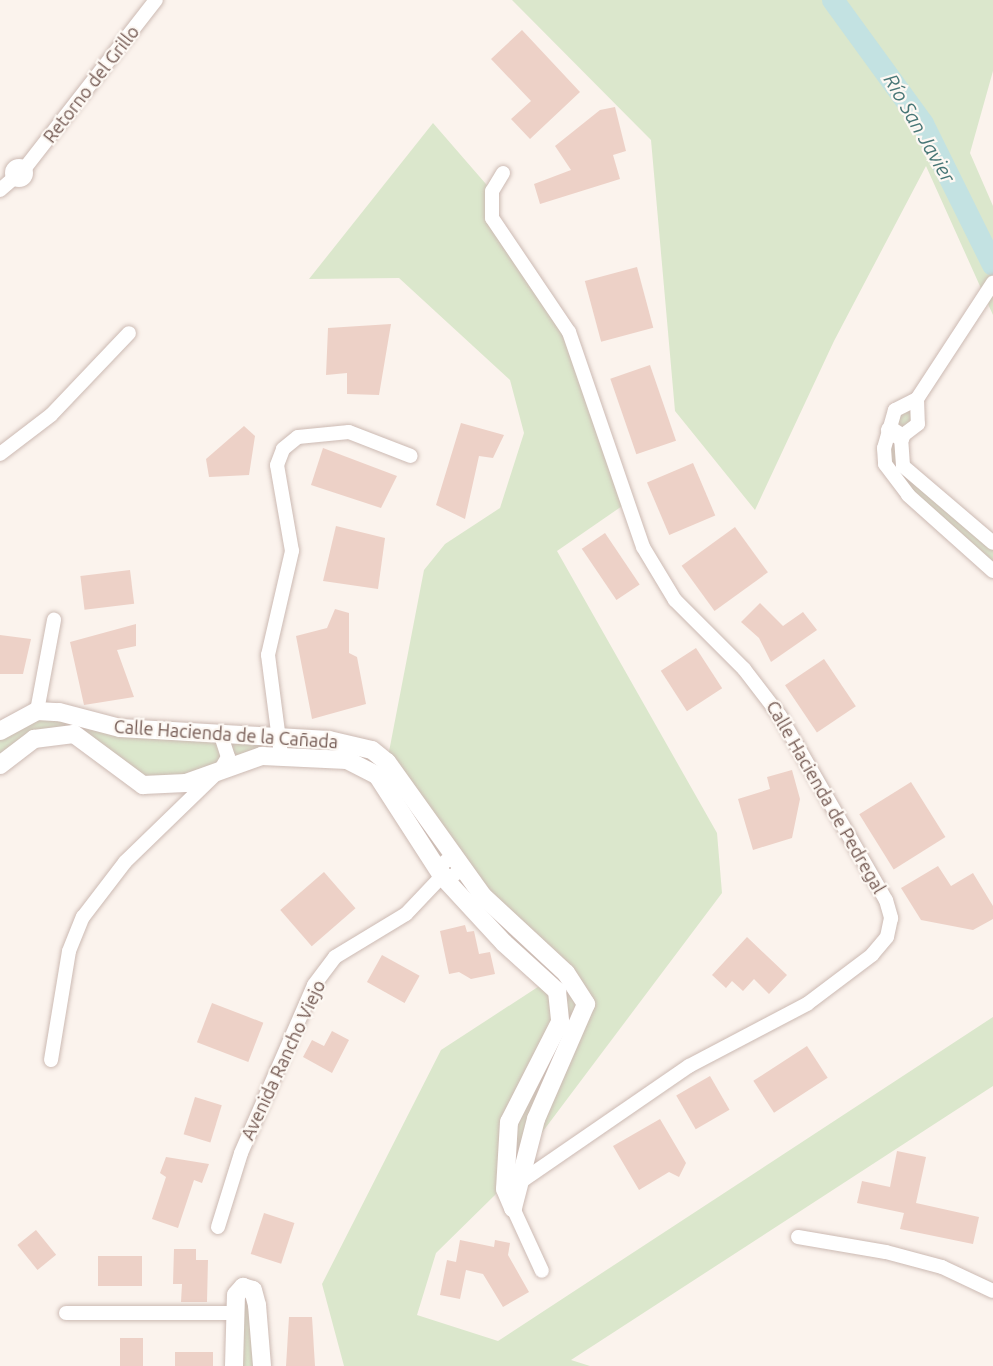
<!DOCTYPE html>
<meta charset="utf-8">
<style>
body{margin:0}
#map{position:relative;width:993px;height:1366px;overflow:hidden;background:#fbf3ed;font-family:Ubuntu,sans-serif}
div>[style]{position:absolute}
.green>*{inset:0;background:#dbe7cc}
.river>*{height:22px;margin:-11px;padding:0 11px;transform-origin:11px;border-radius:11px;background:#c3e2e2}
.building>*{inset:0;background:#edd1c7;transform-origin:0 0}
.roads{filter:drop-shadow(0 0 2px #ccbab3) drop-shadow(0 0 2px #ccbab3)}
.street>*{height:14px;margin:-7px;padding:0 7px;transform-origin:7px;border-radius:7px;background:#fff}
.street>.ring{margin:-7px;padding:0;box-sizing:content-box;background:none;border:14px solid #fff;border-radius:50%}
.secondary>*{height:18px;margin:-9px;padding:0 9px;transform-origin:9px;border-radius:9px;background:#fff}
span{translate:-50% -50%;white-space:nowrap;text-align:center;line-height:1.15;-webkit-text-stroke:4.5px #fdf8f3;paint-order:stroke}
.street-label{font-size:18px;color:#735952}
.water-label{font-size:20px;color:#477676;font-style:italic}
</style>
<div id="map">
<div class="green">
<i style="clip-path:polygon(512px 0,993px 0,993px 71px,970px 153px,993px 206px,993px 315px,926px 166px,834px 341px,755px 510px,675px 411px,651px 140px)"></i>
<i style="clip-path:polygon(433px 123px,492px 191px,490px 203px,555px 305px,625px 504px,557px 551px,717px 833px,722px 893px,495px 1195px,436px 1253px,417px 1315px,498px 1341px,993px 1017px,993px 1086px,571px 1360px,590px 1366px,344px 1366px,322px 1284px,441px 1050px,547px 981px,504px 943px,377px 775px,298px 757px,159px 786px,106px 754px,54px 734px,0 765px,0 731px,22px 717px,299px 741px,387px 762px,424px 570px,445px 544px,500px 508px,524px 433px,510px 380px,399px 278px,309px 279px)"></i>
<i style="clip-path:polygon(904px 401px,920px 413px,899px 453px,993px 543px,993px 571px,892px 477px,890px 430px)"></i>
<i style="clip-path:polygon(253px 1290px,262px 1366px,234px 1366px,236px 1295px)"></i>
</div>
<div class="river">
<i style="left:833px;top:0;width:153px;rotate:54deg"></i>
<i style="left:923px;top:124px;width:157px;rotate:63.6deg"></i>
</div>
<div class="building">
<i style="clip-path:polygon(522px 30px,580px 92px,530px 139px,511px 119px,531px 101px,491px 59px)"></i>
<i style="clip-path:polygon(615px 107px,626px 151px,613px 155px,620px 179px,540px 204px,534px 184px,571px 170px,555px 146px,600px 110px)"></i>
<i style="left:637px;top:267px;width:63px;height:54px;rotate:75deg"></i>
<i style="clip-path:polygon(391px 324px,379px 395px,347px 394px,347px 373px,326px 375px,328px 328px)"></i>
<i style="left:650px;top:365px;width:80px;height:42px;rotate:71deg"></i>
<i style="clip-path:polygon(461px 423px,504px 435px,493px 458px,479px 456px,465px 519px,436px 505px)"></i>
<i style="clip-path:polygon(244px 426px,255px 436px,249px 475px,209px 477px,206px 459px)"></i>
<i style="clip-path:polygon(323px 448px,397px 476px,381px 508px,311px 485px)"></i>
<i style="left:693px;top:463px;width:57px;height:50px;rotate:67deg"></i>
<i style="clip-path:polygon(336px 526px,385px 538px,378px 589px,323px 581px)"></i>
<i style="left:735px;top:527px;width:56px;height:66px;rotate:54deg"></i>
<i style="left:605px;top:533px;width:62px;height:28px;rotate:56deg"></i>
<i style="left:130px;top:570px;width:34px;height:50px;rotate:83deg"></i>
<i style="clip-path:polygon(760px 603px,783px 626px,803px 612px,817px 630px,771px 662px,759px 638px,741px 622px)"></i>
<i style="clip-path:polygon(335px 609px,349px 613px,349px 653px,357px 657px,366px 704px,312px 719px,296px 636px,327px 628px)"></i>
<i style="clip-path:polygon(136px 624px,136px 646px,117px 650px,134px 697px,84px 705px,70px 642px)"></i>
<i style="clip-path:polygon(0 635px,31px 639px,23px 674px,0 674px)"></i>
<i style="left:696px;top:648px;width:48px;height:42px;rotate:57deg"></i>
<i style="left:824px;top:659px;width:57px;height:47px;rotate:56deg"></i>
<i style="clip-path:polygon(792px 770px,800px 799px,792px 838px,753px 850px,738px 799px,770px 789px,767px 777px)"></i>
<i style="left:911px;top:782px;width:65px;height:61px;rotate:58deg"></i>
<i style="clip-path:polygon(938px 866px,951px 886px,973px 873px,993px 906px,993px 919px,973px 930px,921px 920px,901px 888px)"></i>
<i style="left:324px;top:872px;width:48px;height:58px;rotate:49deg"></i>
<i style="clip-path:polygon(465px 925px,467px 932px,474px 931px,479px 954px,490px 952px,495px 974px,471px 979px,459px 972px,449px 974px,440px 931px)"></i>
<i style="clip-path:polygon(747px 937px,787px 975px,769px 994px,754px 979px,743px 991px,732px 981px,726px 988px,712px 975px)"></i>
<i style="left:382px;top:955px;width:43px;height:31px;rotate:29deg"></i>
<i style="left:212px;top:1003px;width:55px;height:42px;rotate:21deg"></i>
<i style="clip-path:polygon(332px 1031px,349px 1040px,332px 1073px,303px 1057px,312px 1040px,324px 1046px)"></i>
<i style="left:807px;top:1046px;width:38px;height:64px;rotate:57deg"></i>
<i style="left:710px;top:1076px;width:39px;height:39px;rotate:60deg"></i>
<i style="left:195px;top:1097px;width:28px;height:39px;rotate:17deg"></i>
<i style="clip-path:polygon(660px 1119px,686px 1163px,679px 1177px,669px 1172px,639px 1190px,613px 1146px)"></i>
<i style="clip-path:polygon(897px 1151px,926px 1157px,916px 1203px,979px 1217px,973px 1244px,900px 1229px,904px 1213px,857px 1203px,862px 1181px,890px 1187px)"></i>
<i style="clip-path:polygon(166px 1157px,209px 1164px,202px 1183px,194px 1180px,178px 1228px,152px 1219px,166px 1177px,160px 1173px)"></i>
<i style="left:264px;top:1213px;width:32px;height:43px;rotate:18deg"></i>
<i style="left:36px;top:1230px;width:32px;height:24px;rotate:51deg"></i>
<i style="clip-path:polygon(460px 1240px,494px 1247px,495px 1240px,510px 1243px,508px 1255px,529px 1292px,503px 1307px,483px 1274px,466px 1270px,460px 1299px,440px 1295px,447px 1260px,456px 1262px)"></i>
<i style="clip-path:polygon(174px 1249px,196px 1249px,196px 1260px,208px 1260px,207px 1302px,181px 1302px,182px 1284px,173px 1284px)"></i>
<i style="left:98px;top:1256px;width:44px;height:30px"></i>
<i style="clip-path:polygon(289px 1317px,312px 1317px,315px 1366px,286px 1366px)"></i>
<i style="left:120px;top:1338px;width:23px;height:28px"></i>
<i style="left:175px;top:1352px;width:38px;height:14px"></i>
</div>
<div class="roads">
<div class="street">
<i class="ring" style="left:12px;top:166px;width:0;height:0"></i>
<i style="left:25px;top:168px;width:213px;rotate:-52.1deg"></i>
<i style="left:503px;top:173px;width:21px;rotate:121deg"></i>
<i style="left:492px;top:191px;width:27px;rotate:90deg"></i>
<i style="left:492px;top:218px;width:138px;rotate:56deg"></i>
<i style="left:569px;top:332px;width:227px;rotate:71deg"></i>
<i style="left:643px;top:547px;width:62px;rotate:58.9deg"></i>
<i style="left:675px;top:600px;width:98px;rotate:45deg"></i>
<i style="left:744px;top:669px;width:59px;rotate:52.5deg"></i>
<i style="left:780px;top:716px;width:212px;rotate:60.1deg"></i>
<i style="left:886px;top:900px;width:19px;rotate:74deg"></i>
<i style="left:891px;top:918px;width:19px;rotate:102deg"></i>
<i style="left:887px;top:937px;width:23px;rotate:130deg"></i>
<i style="left:872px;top:955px;width:81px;rotate:143deg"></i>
<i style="left:807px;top:1004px;width:133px;rotate:152.3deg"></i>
<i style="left:689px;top:1066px;width:210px;rotate:145.5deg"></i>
<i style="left:0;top:190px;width:18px;rotate:-41deg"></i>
<i style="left:917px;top:399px;width:25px;rotate:153deg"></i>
<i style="left:895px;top:410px;width:40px;rotate:106deg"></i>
<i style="left:884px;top:448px;width:16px;rotate:86deg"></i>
<i style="left:885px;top:464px;width:39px;rotate:53deg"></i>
<i style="left:908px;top:495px;width:114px;rotate:41.8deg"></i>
<i style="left:917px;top:399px;width:25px;rotate:88deg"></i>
<i style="left:918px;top:424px;width:21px;rotate:143deg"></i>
<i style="left:901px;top:437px;width:29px;rotate:86deg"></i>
<i style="left:903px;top:466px;width:118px;rotate:40.5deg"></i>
<i style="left:917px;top:399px;width:139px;rotate:-56.8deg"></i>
<i style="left:0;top:454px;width:64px;rotate:-37.4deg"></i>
<i style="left:51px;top:415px;width:113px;rotate:-46.4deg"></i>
<i style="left:37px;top:711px;width:93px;rotate:-79.4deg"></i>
<i style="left:281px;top:755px;width:101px;rotate:-97.4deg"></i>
<i style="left:268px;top:655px;width:107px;rotate:-77deg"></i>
<i style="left:292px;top:551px;width:87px;rotate:-99.9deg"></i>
<i style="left:277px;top:465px;width:17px;rotate:-69deg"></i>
<i style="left:283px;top:449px;width:19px;rotate:-39deg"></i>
<i style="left:298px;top:437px;width:51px;rotate:-5.6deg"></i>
<i style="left:349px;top:432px;width:66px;rotate:21.2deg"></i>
<i class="ring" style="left:442px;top:860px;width:2px;height:2px"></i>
<i style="left:51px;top:1060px;width:110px;rotate:-80.6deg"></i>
<i style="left:69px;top:951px;width:37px;rotate:-68deg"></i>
<i style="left:83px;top:917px;width:69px;rotate:-52.6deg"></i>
<i style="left:125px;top:862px;width:134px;rotate:-44.1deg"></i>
<i style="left:221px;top:769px;width:14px;rotate:-60deg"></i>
<i style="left:228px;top:757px;width:20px;rotate:-108deg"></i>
<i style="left:513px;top:1208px;width:69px;rotate:65.3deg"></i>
<i style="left:218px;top:1227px;width:77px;rotate:-72.7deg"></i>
<i style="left:241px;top:1153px;width:183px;rotate:-66.5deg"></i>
<i style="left:314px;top:985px;width:35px;rotate:-53deg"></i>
<i style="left:335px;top:957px;width:83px;rotate:-31.2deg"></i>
<i style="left:406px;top:914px;width:52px;rotate:-46.5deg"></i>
<i style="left:798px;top:1237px;width:89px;rotate:9.7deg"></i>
<i style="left:886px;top:1252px;width:58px;rotate:15deg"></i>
<i style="left:942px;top:1267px;width:56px;rotate:25.2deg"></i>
<i style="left:66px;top:1313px;width:169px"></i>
</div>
<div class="secondary">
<i style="left:890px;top:430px;width:13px;rotate:32deg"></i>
<i style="left:0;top:731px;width:42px;rotate:-28.4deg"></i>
<i style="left:37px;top:711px;width:22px;rotate:3deg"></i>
<i style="left:59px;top:712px;width:63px;rotate:14.7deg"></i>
<i style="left:120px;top:728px;width:209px;rotate:3.3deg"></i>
<i style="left:329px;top:740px;width:44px;rotate:13.1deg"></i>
<i style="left:372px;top:750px;width:19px;rotate:39deg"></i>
<i style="left:387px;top:762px;width:165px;rotate:54.4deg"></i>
<i style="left:483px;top:896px;width:113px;rotate:42.9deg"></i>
<i style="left:566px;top:973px;width:37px;rotate:57deg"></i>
<i style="left:586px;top:1004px;width:125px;rotate:113.5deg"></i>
<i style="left:536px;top:1119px;width:92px;rotate:104.5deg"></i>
<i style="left:0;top:765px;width:43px;rotate:-37.4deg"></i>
<i style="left:34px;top:739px;width:40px;rotate:-7.1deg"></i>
<i style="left:74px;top:734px;width:86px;rotate:36.5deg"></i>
<i style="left:143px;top:785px;width:43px;rotate:-2.7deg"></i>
<i style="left:186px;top:783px;width:81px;rotate:-19.6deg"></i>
<i style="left:262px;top:756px;width:85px;rotate:2.7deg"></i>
<i style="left:347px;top:760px;width:34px;rotate:27deg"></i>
<i style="left:377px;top:775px;width:120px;rotate:57.2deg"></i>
<i style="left:442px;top:876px;width:91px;rotate:47.2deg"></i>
<i style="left:504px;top:943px;width:72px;rotate:42.2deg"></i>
<i style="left:557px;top:991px;width:31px;rotate:84deg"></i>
<i style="left:560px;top:1022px;width:112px;rotate:117deg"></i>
<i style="left:509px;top:1122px;width:67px;rotate:93.4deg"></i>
<i style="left:505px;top:1189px;width:21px;rotate:67deg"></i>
<i style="left:234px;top:1366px;width:71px;rotate:-88.4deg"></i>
<i style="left:236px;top:1295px;width:11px;rotate:-49deg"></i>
<i style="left:243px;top:1287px;width:10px;rotate:17deg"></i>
<i style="left:253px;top:1290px;width:16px;rotate:75deg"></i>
<i style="left:257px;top:1305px;width:61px;rotate:85.3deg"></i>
</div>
</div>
<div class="street-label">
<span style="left:91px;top:84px;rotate:-52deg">Retorno del Grillo</span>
<span style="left:226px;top:734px;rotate:4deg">Calle Hacienda de la Cañada</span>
<span style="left:826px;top:797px;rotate:60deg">Calle Hacienda de Pedregal</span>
<span style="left:283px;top:1060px;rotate:-65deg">Avenida Rancho Viejo</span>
</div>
<div class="water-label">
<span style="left:920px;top:128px;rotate:60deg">Río San Javier</span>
</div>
</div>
